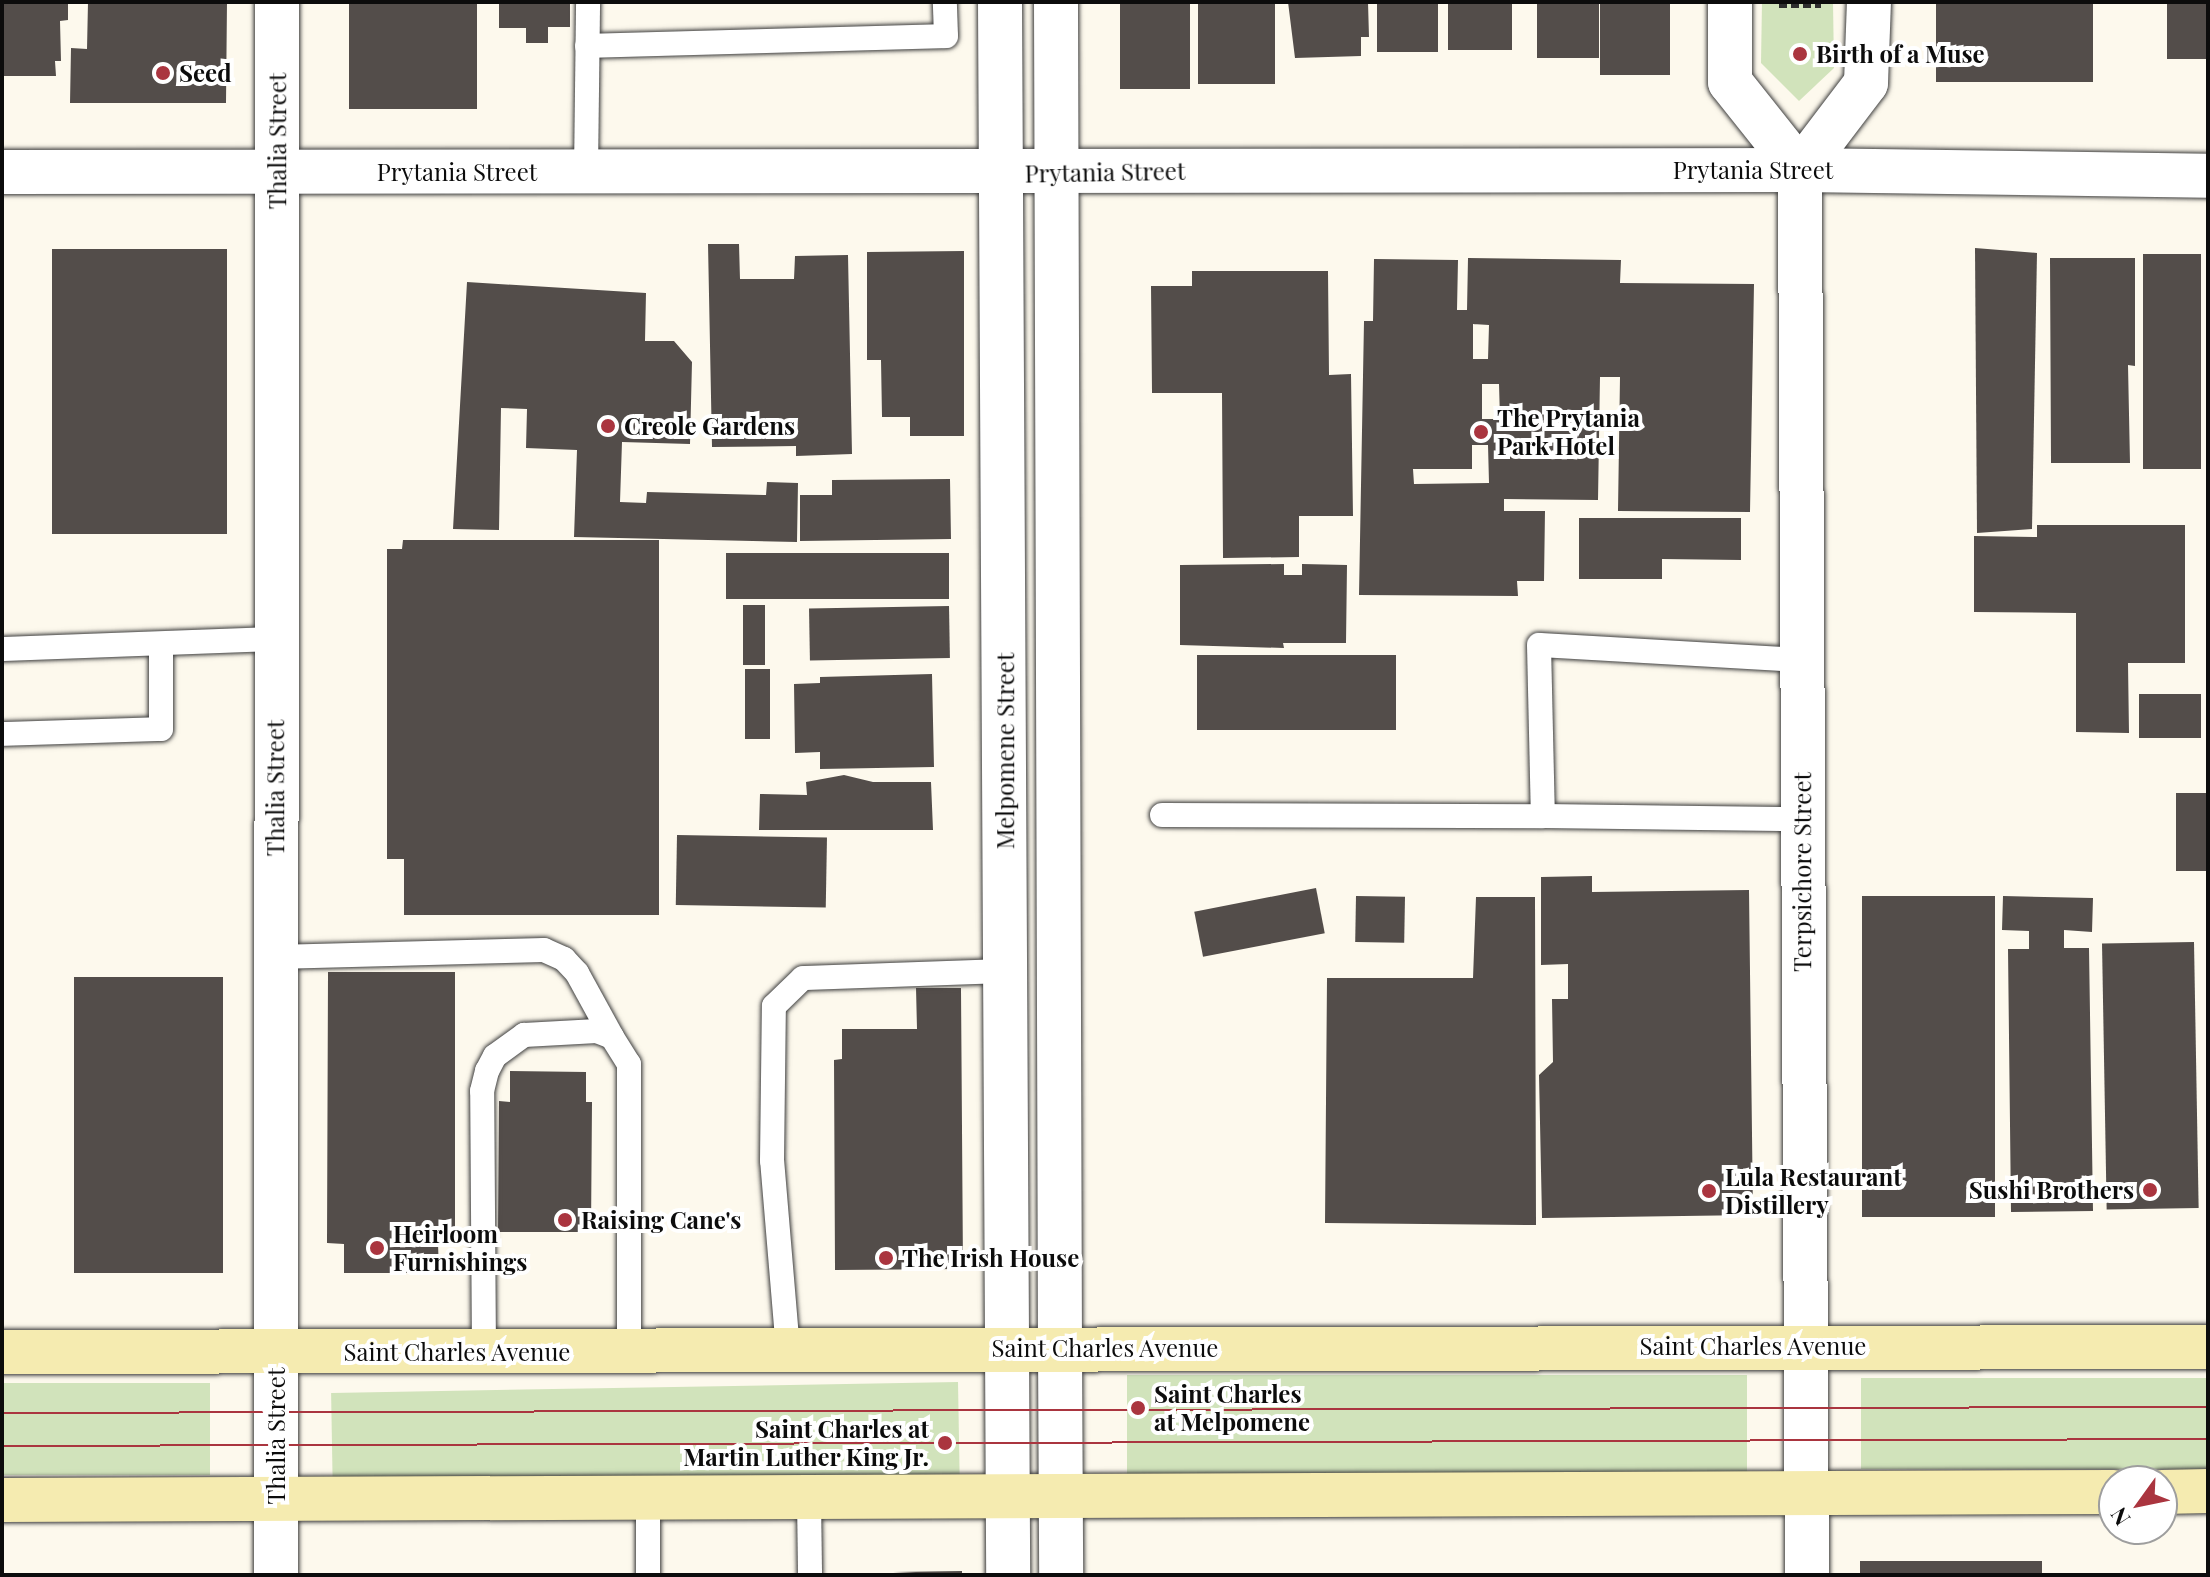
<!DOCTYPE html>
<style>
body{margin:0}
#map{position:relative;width:2210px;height:1577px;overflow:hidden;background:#fdf9ed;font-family:"Playfair Display",serif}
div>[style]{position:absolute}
.green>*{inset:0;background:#d1e3bb;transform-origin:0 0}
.building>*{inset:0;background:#534d4a;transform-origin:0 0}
.path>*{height:5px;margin-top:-2.5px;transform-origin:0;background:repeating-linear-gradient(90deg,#2e2e2e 0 8px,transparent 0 12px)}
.roads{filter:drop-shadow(0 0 2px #3f3f3f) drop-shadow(0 0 2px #3f3f3f)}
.service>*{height:24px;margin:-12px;padding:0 12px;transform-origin:12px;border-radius:12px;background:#fff}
.minor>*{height:44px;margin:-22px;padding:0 22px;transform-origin:22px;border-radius:22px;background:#fff}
.tertiary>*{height:44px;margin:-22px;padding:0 22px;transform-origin:22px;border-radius:22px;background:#fff}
.secondary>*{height:44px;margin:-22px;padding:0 22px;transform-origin:22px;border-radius:22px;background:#f5ebb0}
.tram>*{height:2px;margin:-1px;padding:0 1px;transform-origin:1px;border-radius:1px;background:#aa353f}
.dots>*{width:22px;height:22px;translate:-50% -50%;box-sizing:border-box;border:4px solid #fff;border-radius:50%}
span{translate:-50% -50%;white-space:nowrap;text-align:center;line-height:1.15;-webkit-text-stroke:8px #fff;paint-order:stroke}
.poi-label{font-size:24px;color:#0c0c0c;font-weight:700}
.left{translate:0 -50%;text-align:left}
.right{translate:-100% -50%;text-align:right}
.street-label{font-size:24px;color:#0c0c0c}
.frame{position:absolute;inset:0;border:4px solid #0c0c0c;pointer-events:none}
.north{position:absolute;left:2098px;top:1465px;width:80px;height:80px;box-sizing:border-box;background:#fff;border:2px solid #9e9e9e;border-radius:50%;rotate:237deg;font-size:22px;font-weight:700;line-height:32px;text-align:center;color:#0c0c0c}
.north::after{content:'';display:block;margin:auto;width:28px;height:36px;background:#aa353f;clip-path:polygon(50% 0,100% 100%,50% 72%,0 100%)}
</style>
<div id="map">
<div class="green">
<i style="clip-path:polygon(1762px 2px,1833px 2px,1834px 68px,1799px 101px,1761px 63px)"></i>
<i style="left:1127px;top:1375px;width:620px;height:105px"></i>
<i style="left:2208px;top:1378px;width:91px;height:347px;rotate:90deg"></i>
<i style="left:958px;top:1382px;width:92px;height:627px;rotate:89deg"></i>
<i style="left:210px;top:1383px;width:92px;height:208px;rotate:90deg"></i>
</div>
<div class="building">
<i style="clip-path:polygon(2px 2px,68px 2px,68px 20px,60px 21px,61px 61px,55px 61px,56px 76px,3px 76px)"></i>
<i style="clip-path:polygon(88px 2px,227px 2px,226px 103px,70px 103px,71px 48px,87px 49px)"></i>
<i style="left:349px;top:2px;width:128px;height:107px"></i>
<i style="clip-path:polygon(499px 2px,570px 2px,570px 27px,548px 27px,548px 43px,526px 43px,526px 28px,499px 28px)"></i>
<i style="left:1120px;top:2px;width:70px;height:87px"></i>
<i style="left:1198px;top:2px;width:77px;height:82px"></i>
<i style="clip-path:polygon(1288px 2px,1368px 2px,1369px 37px,1361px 37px,1361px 56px,1295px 58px)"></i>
<i style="left:1377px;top:2px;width:61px;height:50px"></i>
<i style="left:1448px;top:2px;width:64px;height:48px"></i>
<i style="left:1537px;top:2px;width:62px;height:56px"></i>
<i style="left:1600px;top:2px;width:70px;height:73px"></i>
<i style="left:1936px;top:2px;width:157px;height:80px"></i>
<i style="left:2167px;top:2px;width:41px;height:57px"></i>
<i style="clip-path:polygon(708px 244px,739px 244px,740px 279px,794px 279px,795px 256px,848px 255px,852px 454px,796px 456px,796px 446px,712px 447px)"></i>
<i style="clip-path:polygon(1975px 248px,2037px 253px,2032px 529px,1977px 533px)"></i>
<i style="left:52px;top:249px;width:175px;height:285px"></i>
<i style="clip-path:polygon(964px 251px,964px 436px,910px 436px,910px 417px,882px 417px,881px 360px,867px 360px,867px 252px)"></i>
<i style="left:2143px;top:254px;width:58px;height:215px"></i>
<i style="clip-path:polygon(evenodd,1468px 258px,1621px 260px,1620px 283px,1754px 284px,1750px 512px,1618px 511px,1620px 377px,1600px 377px,1598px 500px,1504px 499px,1504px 511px,1545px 511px,1544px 581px,1517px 581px,1518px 596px,1359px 595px,1364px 321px,1373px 321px,1374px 259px,1458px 260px,1457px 310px,1467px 310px,1468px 258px,1473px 324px,1489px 325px,1488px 359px,1473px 359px,1473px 324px,1468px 258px,1482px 384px,1499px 384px,1500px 419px,1482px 419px,1482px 384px,1468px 258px,1472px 445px,1488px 445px,1489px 483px,1414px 484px,1413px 469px,1472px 469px,1472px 445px)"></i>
<i style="clip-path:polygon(2050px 258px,2135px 258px,2135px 366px,2128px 365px,2130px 463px,2051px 463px)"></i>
<i style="clip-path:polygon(1192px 271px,1328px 271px,1329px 375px,1351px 374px,1353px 516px,1299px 516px,1299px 557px,1223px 558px,1222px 393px,1152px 393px,1151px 286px,1192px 286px)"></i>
<i style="clip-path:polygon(467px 282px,646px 293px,645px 341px,674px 341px,692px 362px,690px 444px,622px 442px,620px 502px,646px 503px,647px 492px,766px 495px,767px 482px,798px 483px,797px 542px,574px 537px,577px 450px,526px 448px,527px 409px,501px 408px,499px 530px,453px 529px)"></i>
<i style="clip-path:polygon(950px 479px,951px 539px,800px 541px,800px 495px,832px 495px,832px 480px)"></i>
<i style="clip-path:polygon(1579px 518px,1741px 518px,1741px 560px,1662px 559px,1662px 579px,1579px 579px)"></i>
<i style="clip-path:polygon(2037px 525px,2185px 525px,2185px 663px,2128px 663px,2129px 733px,2076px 732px,2076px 613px,1974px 612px,1974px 536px,2037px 537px)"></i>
<i style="clip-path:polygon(403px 540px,659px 540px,659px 915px,404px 915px,404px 859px,387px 859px,387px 549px,402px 549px)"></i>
<i style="left:726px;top:553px;width:223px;height:46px"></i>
<i style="clip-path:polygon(1284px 564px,1284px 575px,1302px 575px,1302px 564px,1347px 565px,1346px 643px,1283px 643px,1284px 648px,1180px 645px,1180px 565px)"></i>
<i style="left:743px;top:605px;width:22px;height:60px"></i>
<i style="left:949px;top:606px;width:52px;height:140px;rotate:89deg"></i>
<i style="left:1197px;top:655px;width:199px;height:75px"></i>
<i style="left:745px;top:669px;width:25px;height:70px"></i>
<i style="clip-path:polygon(932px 674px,934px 767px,820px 769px,820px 752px,795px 753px,794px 684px,820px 683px,820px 677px)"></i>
<i style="left:2139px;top:694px;width:62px;height:44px"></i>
<i style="clip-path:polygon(844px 775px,873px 782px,931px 782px,933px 830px,759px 830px,760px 794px,807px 795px,806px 782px)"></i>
<i style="left:2208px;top:793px;width:78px;height:32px;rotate:90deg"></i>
<i style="left:677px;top:835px;width:150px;height:70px;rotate:1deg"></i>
<i style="clip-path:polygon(1592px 876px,1592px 892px,1749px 890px,1753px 1215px,1542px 1218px,1539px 1075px,1553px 1062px,1552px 999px,1568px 999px,1568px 964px,1541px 965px,1541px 877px)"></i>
<i style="left:1316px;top:888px;width:46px;height:124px;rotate:79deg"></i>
<i style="left:1356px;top:896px;width:49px;height:46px;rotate:1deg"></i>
<i style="left:1862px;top:896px;width:133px;height:321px"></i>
<i style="clip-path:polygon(2003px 896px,2093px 898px,2092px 932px,2064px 930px,2064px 948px,2089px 948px,2093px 1211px,2011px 1212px,2008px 949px,2029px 949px,2029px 931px,2002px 930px)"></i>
<i style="clip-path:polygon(1476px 897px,1535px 897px,1536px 1225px,1325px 1223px,1327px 978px,1473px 978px)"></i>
<i style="left:2194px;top:942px;width:266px;height:92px;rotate:89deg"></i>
<i style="clip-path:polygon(328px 972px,455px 972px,455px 1243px,438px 1243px,439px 1273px,344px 1273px,344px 1244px,327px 1243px)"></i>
<i style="left:223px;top:977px;width:296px;height:149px;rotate:90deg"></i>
<i style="clip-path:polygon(916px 988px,961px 988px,963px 1269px,835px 1270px,834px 1060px,842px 1059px,842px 1029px,917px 1029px)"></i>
<i style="clip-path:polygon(510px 1071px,586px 1072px,586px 1102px,592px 1102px,591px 1232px,498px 1232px,499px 1101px,510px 1102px)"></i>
<i style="left:1860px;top:1561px;width:182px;height:14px"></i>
<i style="clip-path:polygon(962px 1571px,962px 1575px,893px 1572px)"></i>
</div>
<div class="path">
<i style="left:1779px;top:5px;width:42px"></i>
</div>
<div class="roads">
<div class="service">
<i style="left:587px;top:46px;width:359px;rotate:-1.6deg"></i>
<i style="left:946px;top:36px;width:34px;rotate:-92deg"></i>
<i style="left:586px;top:172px;width:170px;rotate:-89.3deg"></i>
<i style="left:2px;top:649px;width:273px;rotate:-2.1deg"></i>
<i style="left:1801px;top:660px;width:262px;rotate:-176.7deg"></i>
<i style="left:1539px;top:645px;width:171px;rotate:88.7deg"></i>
<i style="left:1543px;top:816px;width:259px;rotate:0.7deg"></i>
<i style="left:2px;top:734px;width:159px;rotate:-1.8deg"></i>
<i style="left:161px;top:729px;width:84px;rotate:-90deg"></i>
<i style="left:1162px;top:815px;width:381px;rotate:0.2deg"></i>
<i style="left:275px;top:957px;width:269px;rotate:-1.5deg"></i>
<i style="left:544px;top:950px;width:22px;rotate:24deg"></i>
<i style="left:564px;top:959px;width:19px;rotate:47deg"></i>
<i style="left:577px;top:973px;width:73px;rotate:61.3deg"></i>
<i style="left:788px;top:1350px;width:190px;rotate:-94.8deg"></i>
<i style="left:772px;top:1161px;width:155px;rotate:-89.3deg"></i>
<i style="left:774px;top:1006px;width:40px;rotate:-44deg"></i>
<i style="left:803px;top:978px;width:203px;rotate:-2deg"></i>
<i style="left:484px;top:1353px;width:262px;rotate:-90.4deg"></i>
<i style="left:482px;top:1091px;width:21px;rotate:-76deg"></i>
<i style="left:487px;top:1071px;width:17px;rotate:-62deg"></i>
<i style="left:495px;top:1056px;width:36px;rotate:-36deg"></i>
<i style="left:524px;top:1035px;width:73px;rotate:-3.1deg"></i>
<i style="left:597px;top:1031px;width:16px;rotate:22deg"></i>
<i style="left:612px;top:1037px;width:32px;rotate:58deg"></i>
<i style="left:629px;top:1064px;width:287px;rotate:90deg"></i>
<i style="left:648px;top:1499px;width:76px;rotate:90deg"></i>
<i style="left:809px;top:1499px;width:76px;rotate:89.2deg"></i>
</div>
<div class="minor">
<i style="left:1000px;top:2px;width:1346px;rotate:89.7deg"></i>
<i style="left:1056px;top:2px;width:1347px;rotate:89.83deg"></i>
<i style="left:1730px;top:2px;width:80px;rotate:90deg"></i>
<i style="left:1730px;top:82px;width:112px;rotate:51.5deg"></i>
<i style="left:2px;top:172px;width:1798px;rotate:-0.06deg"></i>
<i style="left:1800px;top:170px;width:408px;rotate:0.8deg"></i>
<i style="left:276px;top:1575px;width:1573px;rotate:-89.96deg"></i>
<i style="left:1807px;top:1575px;width:1405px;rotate:-90.29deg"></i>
<i style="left:1800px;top:170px;width:109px;rotate:-52.8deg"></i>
<i style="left:1866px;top:83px;width:81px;rotate:-87.9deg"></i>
</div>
<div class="tertiary">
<i style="left:1007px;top:1348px;width:227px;rotate:89.7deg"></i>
<i style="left:1060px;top:1349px;width:226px;rotate:89.7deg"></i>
</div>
<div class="secondary">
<i style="left:2px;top:1352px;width:2206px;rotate:-0.13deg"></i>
<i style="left:2162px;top:1492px;width:46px;rotate:-1.2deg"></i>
<i style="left:2px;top:1500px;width:2112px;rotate:-0.22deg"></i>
</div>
</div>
<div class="tram">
<i style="left:2px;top:1413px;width:2206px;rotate:-0.16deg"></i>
<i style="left:2px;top:1446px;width:2206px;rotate:-0.18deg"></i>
</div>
<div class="dots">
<i style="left:1800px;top:54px;background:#aa353f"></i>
<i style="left:163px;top:73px;background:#aa353f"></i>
<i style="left:608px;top:426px;background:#aa353f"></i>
<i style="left:1481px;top:432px;background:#aa353f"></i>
<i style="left:2150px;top:1190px;background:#aa353f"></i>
<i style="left:1709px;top:1191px;background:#aa353f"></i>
<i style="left:565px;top:1220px;background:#aa353f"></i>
<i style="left:377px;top:1248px;background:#aa353f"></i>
<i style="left:886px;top:1258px;background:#aa353f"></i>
<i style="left:1138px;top:1408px;background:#aa353f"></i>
<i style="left:945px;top:1443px;background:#aa353f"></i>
</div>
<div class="poi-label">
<span class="left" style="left:1816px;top:54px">Birth of a Muse</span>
<span class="left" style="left:179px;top:73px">Seed</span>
<span class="left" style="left:1497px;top:432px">The Prytania<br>Park Hotel</span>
<span class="left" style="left:624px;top:426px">Creole Gardens</span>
<span class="left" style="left:1725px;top:1191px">Lula Restaurant<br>Distillery</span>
<span class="right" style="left:2134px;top:1190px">Sushi Brothers</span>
<span class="left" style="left:581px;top:1220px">Raising Cane's</span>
<span class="left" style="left:393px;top:1248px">Heirloom<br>Furnishings</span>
<span class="left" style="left:902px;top:1258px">The Irish House</span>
<span class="left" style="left:1154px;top:1408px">Saint Charles<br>at Melpomene</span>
<span class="right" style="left:929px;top:1443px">Saint Charles at<br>Martin Luther King Jr.</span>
</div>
<div class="street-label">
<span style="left:277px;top:141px;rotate:-90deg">Thalia Street</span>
<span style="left:1753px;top:170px">Prytania Street</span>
<span style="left:457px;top:172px">Prytania Street</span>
<span style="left:1105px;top:172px;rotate:-1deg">Prytania Street</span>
<span style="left:1005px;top:751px;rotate:-90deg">Melpomene Street</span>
<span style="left:275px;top:788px;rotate:-90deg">Thalia Street</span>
<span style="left:1802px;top:872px;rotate:-90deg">Terpsichore Street</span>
<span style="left:1753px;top:1346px">Saint Charles Avenue</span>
<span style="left:1105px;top:1348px">Saint Charles Avenue</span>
<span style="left:457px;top:1352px">Saint Charles Avenue</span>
<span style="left:276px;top:1436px;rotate:-90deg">Thalia Street</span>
</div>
<div class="frame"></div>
<div class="north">N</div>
</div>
